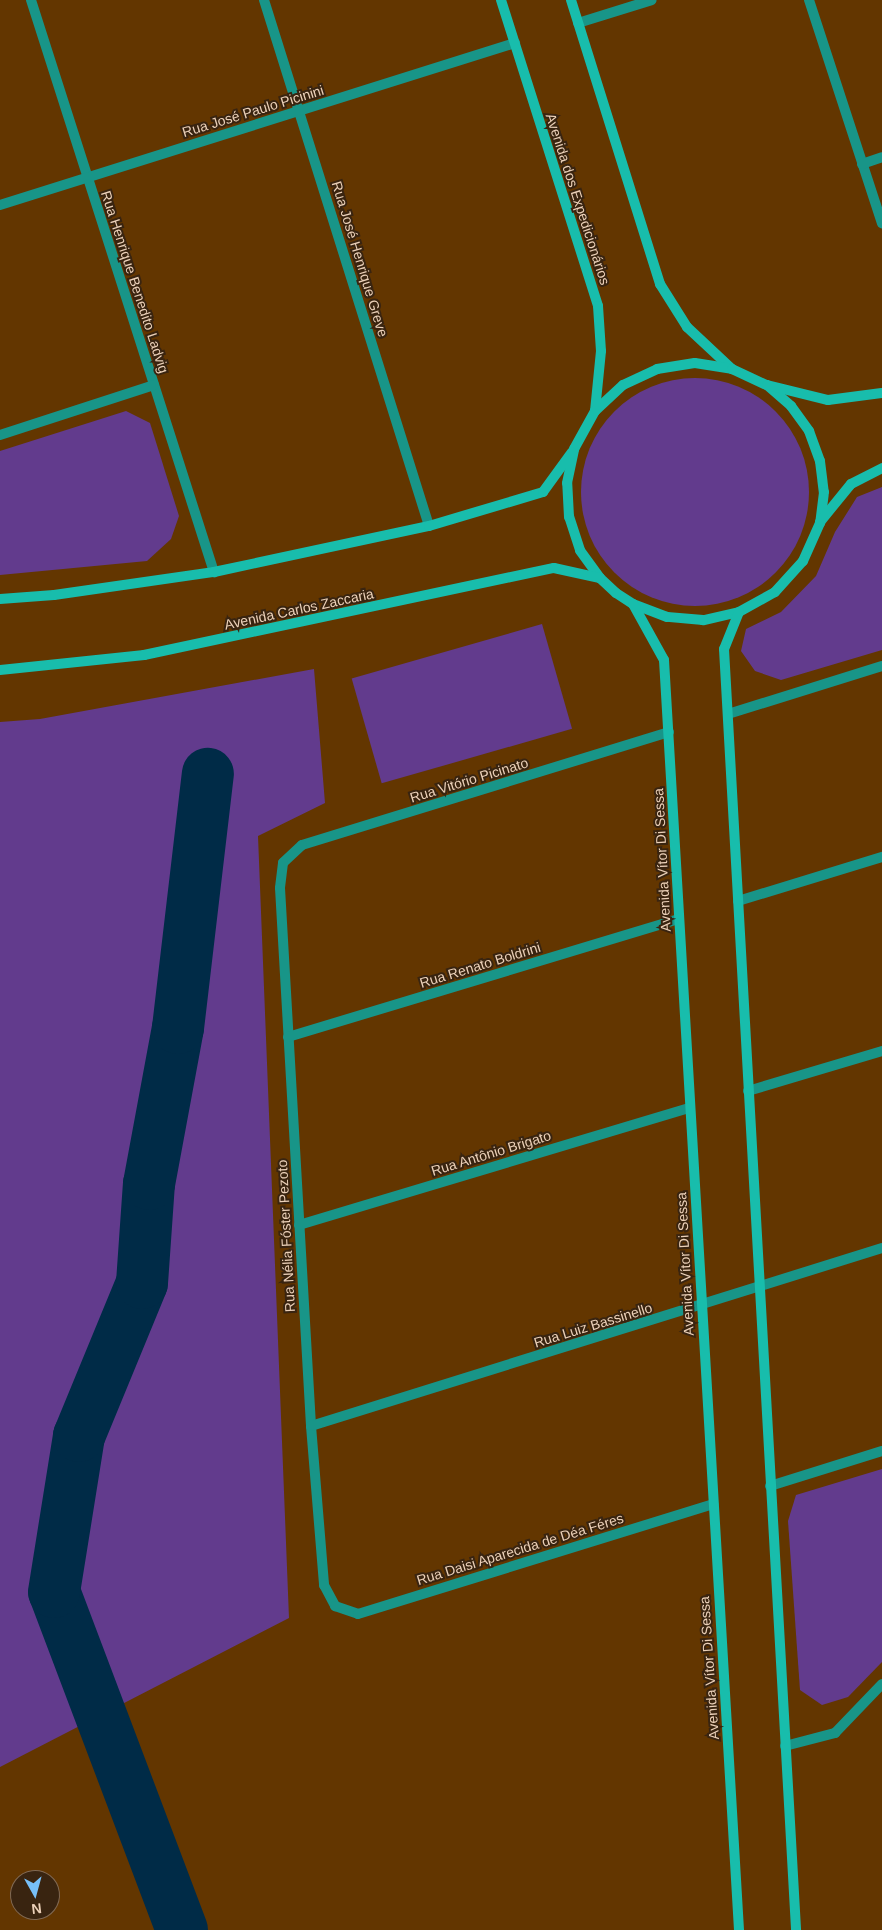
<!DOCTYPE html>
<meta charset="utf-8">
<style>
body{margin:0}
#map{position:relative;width:882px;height:1930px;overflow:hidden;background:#633600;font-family:Arial,sans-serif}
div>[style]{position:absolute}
.green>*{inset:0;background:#623b8d;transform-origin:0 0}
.round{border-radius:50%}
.river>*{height:52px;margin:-26px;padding:0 26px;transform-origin:26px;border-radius:26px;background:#002b47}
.street>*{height:10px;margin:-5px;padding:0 5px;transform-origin:5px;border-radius:5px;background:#189588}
.secondary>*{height:10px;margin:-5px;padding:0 5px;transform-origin:5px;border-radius:5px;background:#18bdac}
span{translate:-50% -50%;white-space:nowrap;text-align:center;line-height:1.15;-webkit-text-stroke:4px #392410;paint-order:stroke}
.street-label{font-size:14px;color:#ebd0b8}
.north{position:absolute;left:10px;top:1870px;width:50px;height:50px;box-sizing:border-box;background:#392410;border:1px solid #806953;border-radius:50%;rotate:173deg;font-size:14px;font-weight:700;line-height:20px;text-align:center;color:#ebd0b8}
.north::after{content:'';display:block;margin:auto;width:18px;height:22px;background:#77bff7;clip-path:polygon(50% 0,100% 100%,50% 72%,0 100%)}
</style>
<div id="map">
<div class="green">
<i class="round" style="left:581px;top:378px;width:228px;height:228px"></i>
<i style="clip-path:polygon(126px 411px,150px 423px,179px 516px,171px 539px,147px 561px,0 575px,0 451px)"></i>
<i style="clip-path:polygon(882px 487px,882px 650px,781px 680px,755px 671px,741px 651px,746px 629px,781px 612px,816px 576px,835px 532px,857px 497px)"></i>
<i style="left:542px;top:624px;width:109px;height:198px;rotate:74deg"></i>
<i style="clip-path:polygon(314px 669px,325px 803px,258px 836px,289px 1618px,0 1767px,0 722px,40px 719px)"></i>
<i style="clip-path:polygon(882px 1469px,882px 1662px,848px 1697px,822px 1705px,800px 1690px,788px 1521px,796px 1495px)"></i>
</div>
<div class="river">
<i style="left:182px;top:1930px;width:361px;rotate:-110.7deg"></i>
<i style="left:54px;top:1592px;width:158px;rotate:-80.9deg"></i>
<i style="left:79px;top:1436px;width:165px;rotate:-67.6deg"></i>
<i style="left:142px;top:1283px;width:99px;rotate:-86deg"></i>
<i style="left:149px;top:1184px;width:159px;rotate:-79.5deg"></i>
<i style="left:178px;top:1028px;width:256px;rotate:-83.3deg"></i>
</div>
<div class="street">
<i style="left:31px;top:0;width:601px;rotate:72.26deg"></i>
<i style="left:264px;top:0;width:551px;rotate:72.58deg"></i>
<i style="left:809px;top:0;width:235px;rotate:71.9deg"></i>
<i style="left:578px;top:23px;width:77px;rotate:-17.3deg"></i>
<i style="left:862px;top:164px;width:21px;rotate:-19deg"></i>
<i style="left:0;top:205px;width:540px;rotate:-17.46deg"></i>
<i style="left:0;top:435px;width:162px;rotate:-18deg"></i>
<i style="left:728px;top:714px;width:161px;rotate:-17.3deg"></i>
<i style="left:669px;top:732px;width:384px;rotate:162.9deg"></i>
<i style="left:302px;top:845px;width:26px;rotate:137deg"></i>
<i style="left:283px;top:863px;width:25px;rotate:97deg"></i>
<i style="left:280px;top:888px;width:539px;rotate:86.7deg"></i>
<i style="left:311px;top:1426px;width:160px;rotate:85.3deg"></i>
<i style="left:324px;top:1585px;width:24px;rotate:62deg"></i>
<i style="left:335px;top:1606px;width:24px;rotate:19deg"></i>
<i style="left:358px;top:1614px;width:372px;rotate:-17.2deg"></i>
<i style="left:738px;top:901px;width:151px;rotate:-17deg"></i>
<i style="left:288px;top:1037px;width:408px;rotate:-16.8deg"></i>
<i style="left:748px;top:1091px;width:140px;rotate:-16.6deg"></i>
<i style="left:299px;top:1225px;width:408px;rotate:-16.7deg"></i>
<i style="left:311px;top:1426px;width:598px;rotate:-17.31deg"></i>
<i style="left:770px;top:1486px;width:117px;rotate:-17.4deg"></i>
<i style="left:785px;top:1746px;width:52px;rotate:-14.6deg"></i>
<i style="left:835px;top:1733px;width:68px;rotate:-46.2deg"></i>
</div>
<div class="secondary">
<i style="left:501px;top:0;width:321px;rotate:72.4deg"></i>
<i style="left:598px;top:306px;width:45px;rotate:86.2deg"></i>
<i style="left:601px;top:351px;width:60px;rotate:95.7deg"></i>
<i style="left:571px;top:0;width:298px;rotate:72.6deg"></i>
<i style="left:660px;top:284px;width:51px;rotate:57.9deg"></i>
<i style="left:687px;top:327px;width:62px;rotate:43deg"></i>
<i style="left:767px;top:385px;width:32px;rotate:41deg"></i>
<i style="left:791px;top:406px;width:31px;rotate:54deg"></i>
<i style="left:809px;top:431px;width:32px;rotate:70deg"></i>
<i style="left:820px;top:461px;width:31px;rotate:83deg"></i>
<i style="left:824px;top:492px;width:31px;rotate:97deg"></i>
<i style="left:820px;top:523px;width:42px;rotate:114.1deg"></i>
<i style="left:803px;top:561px;width:42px;rotate:132.1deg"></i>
<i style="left:775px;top:592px;width:41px;rotate:150.9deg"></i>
<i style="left:739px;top:612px;width:37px;rotate:167deg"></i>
<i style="left:703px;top:620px;width:36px;rotate:-175deg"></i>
<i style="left:667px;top:617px;width:36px;rotate:-159deg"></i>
<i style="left:633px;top:604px;width:20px;rotate:-147deg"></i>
<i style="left:616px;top:593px;width:22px;rotate:-137deg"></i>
<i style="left:600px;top:578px;width:34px;rotate:-126deg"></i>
<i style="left:580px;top:550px;width:35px;rotate:-108deg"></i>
<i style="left:569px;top:517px;width:34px;rotate:-93deg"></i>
<i style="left:567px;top:483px;width:35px;rotate:-78deg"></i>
<i style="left:574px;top:449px;width:43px;rotate:-61.1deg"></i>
<i style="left:595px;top:411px;width:38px;rotate:-43deg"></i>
<i style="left:623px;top:385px;width:38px;rotate:-25deg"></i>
<i style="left:657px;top:369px;width:38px;rotate:-9deg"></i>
<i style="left:695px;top:363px;width:37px;rotate:9deg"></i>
<i style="left:732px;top:369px;width:38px;rotate:25deg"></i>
<i style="left:767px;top:385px;width:63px;rotate:13.8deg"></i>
<i style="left:828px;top:400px;width:54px;rotate:-7.4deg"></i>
<i style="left:820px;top:522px;width:49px;rotate:-50.8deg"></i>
<i style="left:851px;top:484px;width:35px;rotate:-27deg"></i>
<i style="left:0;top:599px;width:54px;rotate:-4.2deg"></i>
<i style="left:54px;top:595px;width:162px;rotate:-8.2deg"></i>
<i style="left:214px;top:572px;width:220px;rotate:-12.1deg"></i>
<i style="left:429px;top:526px;width:119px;rotate:-16.6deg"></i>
<i style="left:543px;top:492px;width:49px;rotate:-54.1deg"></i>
<i style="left:633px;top:604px;width:64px;rotate:61deg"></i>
<i style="left:664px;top:660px;width:1272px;rotate:86.62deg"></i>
<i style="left:739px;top:612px;width:40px;rotate:112deg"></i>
<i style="left:724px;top:649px;width:1283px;rotate:86.78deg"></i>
<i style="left:0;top:670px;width:145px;rotate:-5.9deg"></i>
<i style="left:144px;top:655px;width:419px;rotate:-12deg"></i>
<i style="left:554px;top:568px;width:47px;rotate:12.3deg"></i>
</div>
<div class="street-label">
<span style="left:253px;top:111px;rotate:-17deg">Rua José Paulo Picinini</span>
<span style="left:578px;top:199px;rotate:72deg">Avenida dos Expedicionários</span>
<span style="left:360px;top:259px;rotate:73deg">Rua José Henrique Greve</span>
<span style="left:135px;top:282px;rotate:72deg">Rua Henrique Benedito Ladvig</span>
<span style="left:299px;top:609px;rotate:-12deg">Avenida Carlos Zaccaria</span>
<span style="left:469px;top:780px;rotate:-17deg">Rua Vitório Picinato</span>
<span style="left:662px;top:860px;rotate:-93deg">Avenida Vítor Di Sessa</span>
<span style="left:480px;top:965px;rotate:-17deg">Rua Renato Boldrini</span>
<span style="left:491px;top:1153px;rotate:-17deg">Rua Antônio Brigato</span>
<span style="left:286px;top:1236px;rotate:-93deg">Rua Nélia Fóster Pezoto</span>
<span style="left:685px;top:1264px;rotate:-93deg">Avenida Vítor Di Sessa</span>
<span style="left:593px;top:1325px;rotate:-17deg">Rua Luiz Bassinello</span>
<span style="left:520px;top:1549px;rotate:-17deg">Rua Daisi Aparecida de Déa Féres</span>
<span style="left:709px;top:1668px;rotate:-94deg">Avenida Vítor Di Sessa</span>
</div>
<div class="north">N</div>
</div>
